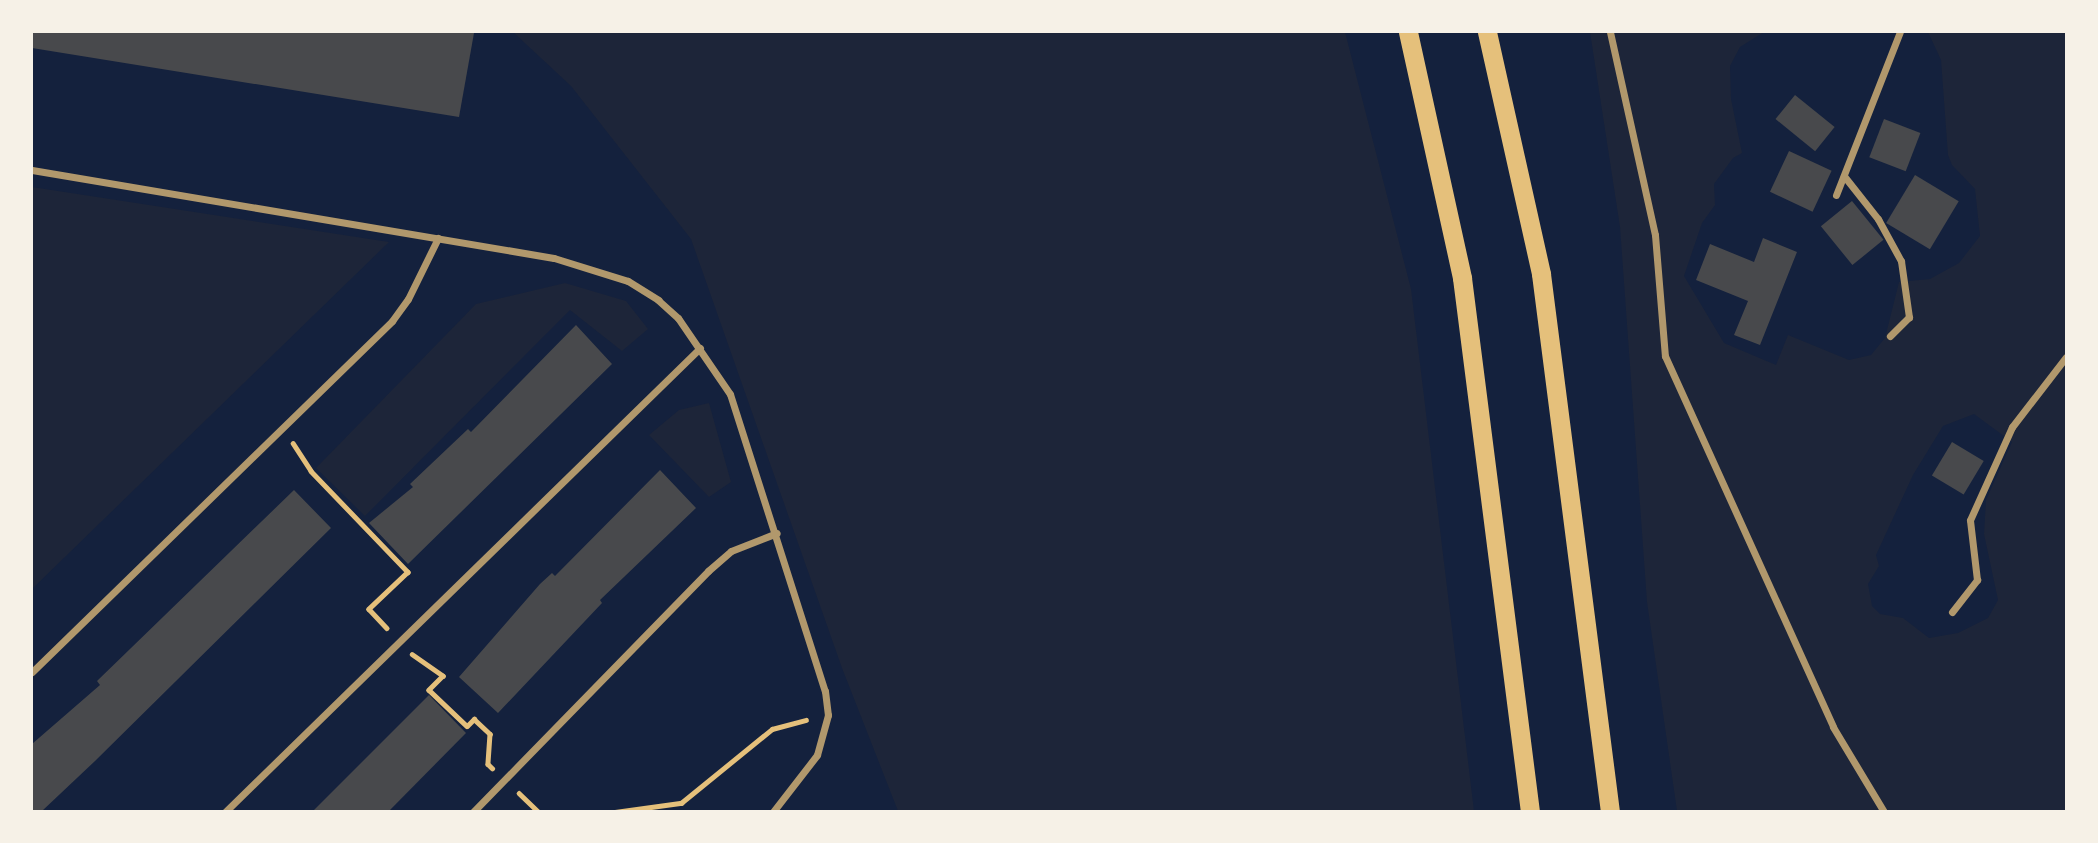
<!DOCTYPE html>
<style>
body{margin:0}
#map{position:relative;width:2098px;height:843px;overflow:hidden;background:#14213d;font-family:Literata,serif}
div>[style]{position:absolute}
.green>*{inset:0;background:#1d2539}
.building>*{inset:0;background:#48494c;transform-origin:0 0}
.path>*{height:4.5px;margin:-2.25px;padding:0 2.25px;transform-origin:2.25px;border-radius:2.25px;background:#e5c07b}
.minor>*{height:7px;margin:-3.5px;padding:0 3.5px;transform-origin:3.5px;border-radius:3.5px;background:#b1986c}
.trunk>*{height:19px;margin:-9.5px;padding:0 9.5px;transform-origin:9.5px;border-radius:9.5px;background:#e5c07b}
span{translate:-50% -50%;white-space:nowrap;text-align:center;line-height:1.15;-webkit-text-stroke:7px #f6f1e7;paint-order:stroke}
.frame{position:absolute;inset:0;border:33px solid #f6f1e7;pointer-events:none}
</style>
<div id="map">
<div class="green">
<i style="clip-path:polygon(513px 32px,1345px 32px,1411px 289px,1474px 811px,898px 811px,842px 668px,691px 239px,571px 86px)"></i>
<i style="clip-path:polygon(evenodd,1590px 32px,1764px 32px,1740px 47px,1730px 66px,1731px 99px,1742px 153px,1733px 158px,1714px 184px,1715px 205px,1702px 223px,1684px 276px,1724px 343px,1776px 365px,1788px 335px,1849px 360px,1871px 355px,1885px 338px,1899px 282px,1930px 279px,1959px 263px,1980px 236px,1975px 189px,1952px 165px,1948px 155px,1941px 60px,1928px 32px,2066px 32px,2066px 811px,1677px 811px,1647px 602px,1620px 227px,1590px 32px,1974px 414px,2012px 442px,1986px 500px,1984px 534px,1998px 600px,1988px 618px,1958px 633px,1929px 638px,1903px 618px,1880px 614px,1872px 606px,1868px 584px,1879px 566px,1876px 555px,1913px 475px,1943px 426px,1974px 414px)"></i>
<i style="clip-path:polygon(32px 187px,389px 242px,32px 589px)"></i>
<i style="clip-path:polygon(565px 283px,626px 301px,648px 329px,622px 351px,570px 310px,365px 516px,316px 468px,476px 304px)"></i>
<i style="clip-path:polygon(709px 403px,731px 482px,709px 497px,649px 435px,679px 410px)"></i>
</div>
<div class="building">
<i style="clip-path:polygon(32px 32px,465px 32px,474px 33px,459px 117px,32px 48px)"></i>
<i style="left:1795px;top:95px;width:51px;height:31px;rotate:39deg"></i>
<i style="left:1884px;top:119px;width:39px;height:41px;rotate:21deg"></i>
<i style="left:1789px;top:151px;width:47px;height:45px;rotate:25deg"></i>
<i style="left:1915px;top:175px;width:51px;height:56px;rotate:31deg"></i>
<i style="left:1852px;top:201px;width:50px;height:40px;rotate:51deg"></i>
<i style="clip-path:polygon(1763px 238px,1797px 252px,1760px 345px,1734px 335px,1748px 301px,1696px 280px,1710px 244px,1754px 262px)"></i>
<i style="clip-path:polygon(576px 325px,612px 364px,408px 564px,369px 523px,413px 487px,410px 484px,468px 429px,471px 432px)"></i>
<i style="left:1952px;top:442px;width:37px;height:39px;rotate:31deg"></i>
<i style="clip-path:polygon(660px 470px,696px 508px,600px 600px,602px 603px,498px 713px,459px 677px,540px 584px,552px 573px,555px 576px)"></i>
<i style="clip-path:polygon(294px 490px,331px 528px,95px 761px,42px 811px,32px 811px,32px 744px,100px 685px,97px 681px)"></i>
<i style="clip-path:polygon(429px 695px,466px 733px,389px 811px,313px 811px)"></i>
</div>
<div class="path">
<i style="left:293px;top:443px;width:33px;rotate:57deg"></i>
<i style="left:311px;top:471px;width:140px;rotate:46.2deg"></i>
<i style="left:408px;top:572px;width:54px;rotate:136.5deg"></i>
<i style="left:369px;top:609px;width:26px;rotate:47deg"></i>
<i style="left:412px;top:654px;width:38px;rotate:35deg"></i>
<i style="left:443px;top:676px;width:20px;rotate:135deg"></i>
<i style="left:429px;top:690px;width:52px;rotate:43.5deg"></i>
<i style="left:467px;top:726px;width:10px;rotate:-45deg"></i>
<i style="left:474px;top:719px;width:22px;rotate:43deg"></i>
<i style="left:490px;top:734px;width:30px;rotate:94deg"></i>
<i style="left:488px;top:764px;width:6px;rotate:45deg"></i>
<i style="left:519px;top:793px;width:28px;rotate:44deg"></i>
<i style="left:615px;top:812px;width:67px;rotate:-7.8deg"></i>
<i style="left:681px;top:803px;width:117px;rotate:-39.1deg"></i>
<i style="left:772px;top:729px;width:35px;rotate:-15deg"></i>
</div>
<div class="minor">
<i style="left:1610px;top:32px;width:208px;rotate:77.5deg"></i>
<i style="left:1655px;top:235px;width:121px;rotate:85.3deg"></i>
<i style="left:1665px;top:356px;width:407px;rotate:65.6deg"></i>
<i style="left:1833px;top:727px;width:99px;rotate:59deg"></i>
<i style="left:32px;top:170px;width:529px;rotate:9.57deg"></i>
<i style="left:554px;top:258px;width:77px;rotate:17.3deg"></i>
<i style="left:628px;top:281px;width:36px;rotate:32deg"></i>
<i style="left:658px;top:300px;width:27px;rotate:42deg"></i>
<i style="left:678px;top:318px;width:92px;rotate:55.6deg"></i>
<i style="left:730px;top:394px;width:312px;rotate:72.3deg"></i>
<i style="left:825px;top:691px;width:24px;rotate:83deg"></i>
<i style="left:828px;top:715px;width:41px;rotate:105.4deg"></i>
<i style="left:817px;top:755px;width:72px;rotate:127.7deg"></i>
<i style="left:1844px;top:176px;width:55px;rotate:51.7deg"></i>
<i style="left:1878px;top:219px;width:48px;rotate:61.3deg"></i>
<i style="left:1901px;top:261px;width:57px;rotate:81.9deg"></i>
<i style="left:1909px;top:317px;width:27px;rotate:135deg"></i>
<i style="left:1836px;top:195px;width:175px;rotate:-68.6deg"></i>
<i style="left:1952px;top:612px;width:41px;rotate:-52deg"></i>
<i style="left:1977px;top:580px;width:60px;rotate:-96.7deg"></i>
<i style="left:1970px;top:520px;width:102px;rotate:-65.7deg"></i>
<i style="left:2012px;top:427px;width:88px;rotate:-52.4deg"></i>
<i style="left:32px;top:672px;width:503px;rotate:-44.27deg"></i>
<i style="left:392px;top:321px;width:27px;rotate:-54deg"></i>
<i style="left:408px;top:299px;width:68px;rotate:-63.8deg"></i>
<i style="left:225px;top:812px;width:664px;rotate:-44.33deg"></i>
<i style="left:473px;top:812px;width:337px;rotate:-45.7deg"></i>
<i style="left:708px;top:571px;width:30px;rotate:-41deg"></i>
<i style="left:731px;top:551px;width:49px;rotate:-21.4deg"></i>
</div>
<div class="trunk">
<i style="left:1408px;top:32px;width:252px;rotate:77.6deg"></i>
<i style="left:1462px;top:278px;width:538px;rotate:82.74deg"></i>
<i style="left:1487px;top:32px;width:248px;rotate:77.4deg"></i>
<i style="left:1541px;top:274px;width:542px;rotate:82.69deg"></i>
</div>
<div class="frame"></div>
</div>
